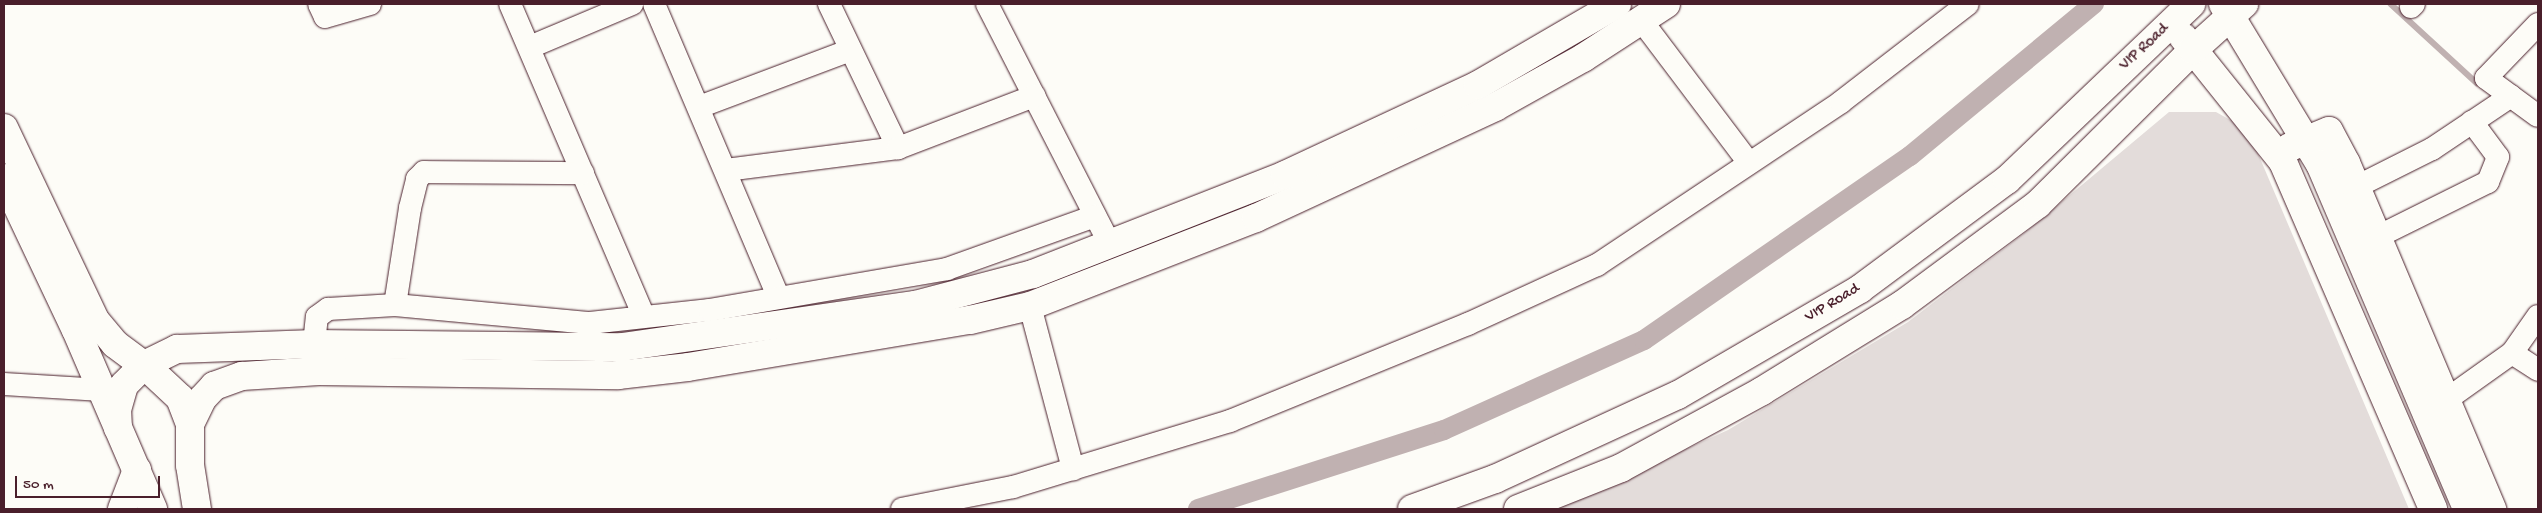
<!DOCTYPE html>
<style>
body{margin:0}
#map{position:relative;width:2542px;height:513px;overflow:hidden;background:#fdfcf7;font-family:"Gochi Hand",sans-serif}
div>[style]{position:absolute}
.green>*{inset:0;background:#e3dcda}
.stream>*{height:5.5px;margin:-2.75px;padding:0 2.75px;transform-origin:2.75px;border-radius:2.75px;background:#c0b1b1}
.canal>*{height:20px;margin:-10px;padding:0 10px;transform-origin:10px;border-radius:10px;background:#c0b1b1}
.roads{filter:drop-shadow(0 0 1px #4a1f2b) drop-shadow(0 0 1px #4a1f2b)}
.street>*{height:22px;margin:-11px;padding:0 11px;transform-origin:11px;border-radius:11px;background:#fdfcf7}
.secondary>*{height:28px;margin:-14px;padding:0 14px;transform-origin:14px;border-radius:14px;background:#fdfcf7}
span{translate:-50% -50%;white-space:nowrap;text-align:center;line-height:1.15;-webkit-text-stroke:4px #fdfcf7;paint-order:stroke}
.street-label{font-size:16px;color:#4a1f2b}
.frame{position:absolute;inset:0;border:5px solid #4a1f2b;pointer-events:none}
.scale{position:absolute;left:15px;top:476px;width:145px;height:22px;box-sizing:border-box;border:2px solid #4a1f2b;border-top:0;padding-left:6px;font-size:15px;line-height:18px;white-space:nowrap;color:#4a1f2b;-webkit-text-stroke:4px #fdfcf7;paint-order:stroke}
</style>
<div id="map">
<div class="green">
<i style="clip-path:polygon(2169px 112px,2216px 112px,2248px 130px,2409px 509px,1554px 509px,1728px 430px,1908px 322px,2022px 235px)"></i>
</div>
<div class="stream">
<i style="left:2391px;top:4px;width:117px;rotate:42.6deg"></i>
</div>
<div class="canal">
<i style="left:1198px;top:509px;width:258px;rotate:-17.8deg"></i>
<i style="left:1444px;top:430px;width:219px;rotate:-24.2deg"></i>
<i style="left:1644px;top:340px;width:323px;rotate:-34.7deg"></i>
<i style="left:1910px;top:156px;width:239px;rotate:-39.6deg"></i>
</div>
<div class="roads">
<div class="street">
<i style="left:319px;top:4px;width:14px;rotate:65deg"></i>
<i style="left:325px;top:17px;width:47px;rotate:-16.1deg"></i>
<i style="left:510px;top:4px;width:340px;rotate:66.8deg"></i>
<i style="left:654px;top:4px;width:319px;rotate:67deg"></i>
<i style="left:829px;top:4px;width:160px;rotate:64.4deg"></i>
<i style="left:987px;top:4px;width:270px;rotate:62.9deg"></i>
<i style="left:2411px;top:7px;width:4px;rotate:-45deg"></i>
<i style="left:1641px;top:20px;width:179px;rotate:52.9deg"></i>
<i style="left:2538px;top:24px;width:75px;rotate:133.9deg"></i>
<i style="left:2486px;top:78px;width:64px;rotate:36.2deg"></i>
<i style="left:530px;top:47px;width:111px;rotate:-22.9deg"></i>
<i style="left:699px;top:107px;width:162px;rotate:-20.6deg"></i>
<i style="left:726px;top:170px;width:173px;rotate:-7.3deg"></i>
<i style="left:898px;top:148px;width:146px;rotate:-20.9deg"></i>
<i style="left:2356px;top:187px;width:85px;rotate:-26.6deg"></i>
<i style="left:2432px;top:149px;width:95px;rotate:-33.9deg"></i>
<i style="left:2377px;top:237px;width:124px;rotate:-26.4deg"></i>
<i style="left:2488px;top:182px;width:27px;rotate:-68deg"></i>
<i style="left:2498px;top:157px;width:44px;rotate:-126.6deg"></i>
<i style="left:395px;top:305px;width:98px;rotate:-81.2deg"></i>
<i style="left:410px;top:208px;width:30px;rotate:-76deg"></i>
<i style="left:417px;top:179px;width:10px;rotate:-45deg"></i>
<i style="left:424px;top:172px;width:159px;rotate:0.4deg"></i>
<i style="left:1030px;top:306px;width:169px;rotate:75.2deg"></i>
<i style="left:314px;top:344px;width:27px;rotate:-84deg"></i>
<i style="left:317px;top:317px;width:14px;rotate:-36deg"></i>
<i style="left:328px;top:309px;width:67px;rotate:-3.4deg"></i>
<i style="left:395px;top:305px;width:196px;rotate:5.3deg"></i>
<i style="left:590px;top:323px;width:121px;rotate:-6.2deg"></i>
<i style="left:710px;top:310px;width:241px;rotate:-9.8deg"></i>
<i style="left:947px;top:269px;width:157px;rotate:-19.7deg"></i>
<i style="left:2512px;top:353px;width:31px;rotate:33deg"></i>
<i style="left:4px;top:384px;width:98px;rotate:3.5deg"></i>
<i style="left:2446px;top:400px;width:81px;rotate:-35.5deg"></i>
<i style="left:2512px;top:353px;width:45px;rotate:-54.9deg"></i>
<i style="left:902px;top:509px;width:113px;rotate:-11.2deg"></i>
<i style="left:1013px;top:487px;width:227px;rotate:-16.9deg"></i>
<i style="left:1230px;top:421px;width:257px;rotate:-22.2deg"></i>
<i style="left:1468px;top:324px;width:142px;rotate:-24.6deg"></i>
<i style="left:1597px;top:265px;width:293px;rotate:-33.7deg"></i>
<i style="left:1841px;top:102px;width:160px;rotate:-37.7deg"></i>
</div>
<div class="secondary">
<i style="left:2223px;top:4px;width:187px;rotate:58.8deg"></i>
<i style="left:2320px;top:164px;width:375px;rotate:66.9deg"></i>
<i style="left:2183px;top:37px;width:160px;rotate:51.3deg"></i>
<i style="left:2283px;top:162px;width:378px;rotate:66.6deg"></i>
<i style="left:4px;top:128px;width:212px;rotate:64.6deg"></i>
<i style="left:95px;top:320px;width:31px;rotate:50deg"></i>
<i style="left:115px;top:344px;width:44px;rotate:36.6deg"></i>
<i style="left:150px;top:370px;width:41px;rotate:43deg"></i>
<i style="left:180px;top:398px;width:28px;rotate:69deg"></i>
<i style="left:190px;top:424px;width:41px;rotate:90deg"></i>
<i style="left:190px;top:465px;width:45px;rotate:81deg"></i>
<i style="left:2290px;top:147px;width:42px;rotate:-22.3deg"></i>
<i style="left:2329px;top:131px;width:36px;rotate:62deg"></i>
<i style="left:2346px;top:163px;width:376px;rotate:67.1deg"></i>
<i style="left:4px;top:178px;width:168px;rotate:64.7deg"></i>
<i style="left:76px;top:330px;width:195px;rotate:66.7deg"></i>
<i style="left:190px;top:424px;width:28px;rotate:-64deg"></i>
<i style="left:202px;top:399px;width:18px;rotate:-47deg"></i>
<i style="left:214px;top:386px;width:30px;rotate:-20deg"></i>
<i style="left:242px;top:376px;width:77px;rotate:-3.7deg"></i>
<i style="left:319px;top:371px;width:299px;rotate:0.8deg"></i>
<i style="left:618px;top:375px;width:70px;rotate:-6.5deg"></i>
<i style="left:688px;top:367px;width:286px;rotate:-9.5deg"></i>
<i style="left:970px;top:320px;width:62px;rotate:-13.1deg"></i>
<i style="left:1030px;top:306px;width:243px;rotate:-21.3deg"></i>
<i style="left:1256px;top:218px;width:264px;rotate:-24.9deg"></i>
<i style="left:1495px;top:107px;width:101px;rotate:-29.1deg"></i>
<i style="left:1583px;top:58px;width:99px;rotate:-33deg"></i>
<i style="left:118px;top:428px;width:18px;rotate:-93deg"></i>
<i style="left:117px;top:410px;width:26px;rotate:-74deg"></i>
<i style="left:124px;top:385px;width:28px;rotate:-45deg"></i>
<i style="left:144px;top:365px;width:37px;rotate:-26deg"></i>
<i style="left:177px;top:349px;width:137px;rotate:-2.1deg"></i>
<i style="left:314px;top:344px;width:308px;rotate:0.6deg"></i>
<i style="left:622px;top:347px;width:296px;rotate:-8.2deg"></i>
<i style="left:915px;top:305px;width:122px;rotate:-14.7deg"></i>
<i style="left:1033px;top:274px;width:271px;rotate:-21.4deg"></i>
<i style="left:1285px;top:175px;width:213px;rotate:-25deg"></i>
<i style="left:1478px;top:85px;width:161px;rotate:-30.2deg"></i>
<i style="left:122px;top:509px;width:42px;rotate:-69deg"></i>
<i style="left:1412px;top:509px;width:88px;rotate:-19.9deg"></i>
<i style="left:1495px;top:479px;width:201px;rotate:-24.7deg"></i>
<i style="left:1678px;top:395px;width:211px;rotate:-30.2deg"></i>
<i style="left:1860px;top:289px;width:183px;rotate:-36.6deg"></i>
<i style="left:2007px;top:180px;width:255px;rotate:-43.7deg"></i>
<i style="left:1518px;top:509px;width:111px;rotate:-21.7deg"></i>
<i style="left:1621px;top:468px;width:161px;rotate:-28.6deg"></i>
<i style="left:1762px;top:391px;width:164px;rotate:-31.6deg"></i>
<i style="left:1902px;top:305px;width:169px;rotate:-36.6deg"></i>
<i style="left:2038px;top:204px;width:218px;rotate:-44.8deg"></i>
<i style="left:2193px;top:50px;width:69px;rotate:-42deg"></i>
</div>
</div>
<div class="street-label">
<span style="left:2145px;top:48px;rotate:-43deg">VIP Road</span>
<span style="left:1833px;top:304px;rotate:-31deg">VIP Road</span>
</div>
<div class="frame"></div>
<div class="scale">50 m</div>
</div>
